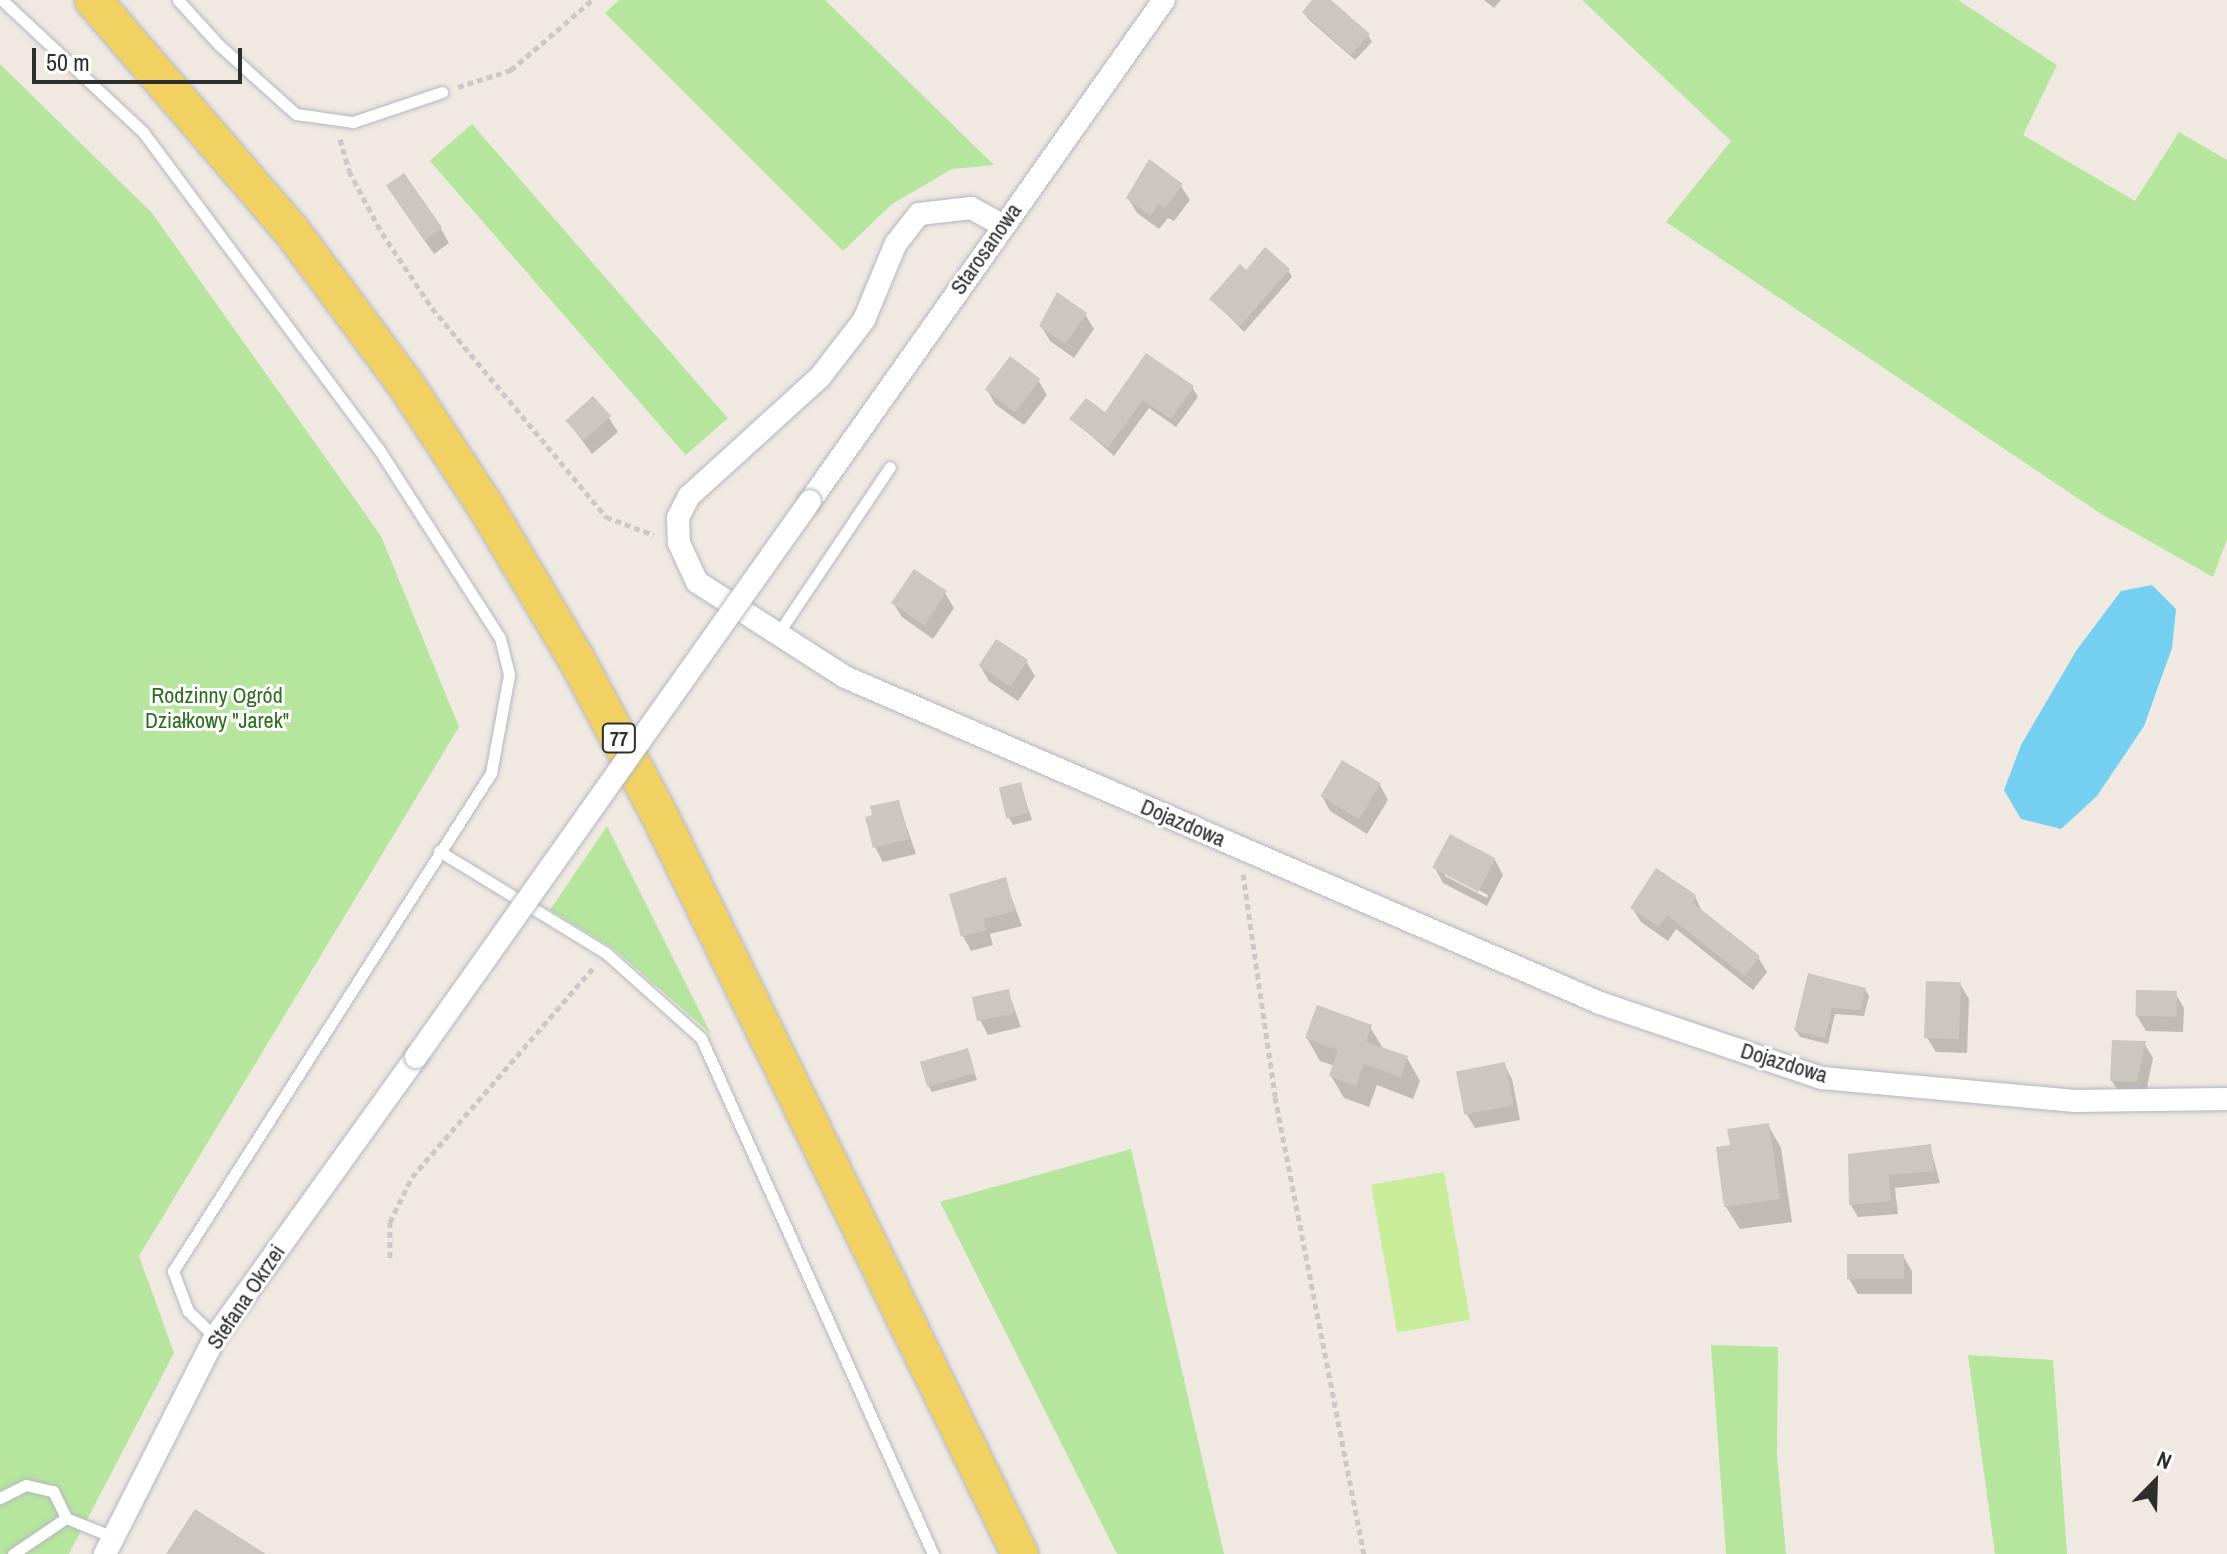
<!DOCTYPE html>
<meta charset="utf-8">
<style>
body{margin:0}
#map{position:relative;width:2227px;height:1554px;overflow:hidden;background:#efe9e1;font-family:"Archivo Narrow",sans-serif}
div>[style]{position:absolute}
.green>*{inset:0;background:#b6e59e;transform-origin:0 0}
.pitch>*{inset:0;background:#c9ec9a;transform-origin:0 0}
.water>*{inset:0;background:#75cff0}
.shadow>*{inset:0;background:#0003}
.building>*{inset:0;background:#cbc7bf;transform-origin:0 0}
.path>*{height:5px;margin-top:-2.5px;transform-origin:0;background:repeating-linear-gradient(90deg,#c9c9c9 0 6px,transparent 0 10px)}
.roads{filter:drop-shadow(0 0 2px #b4b7c1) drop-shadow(0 0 2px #b4b7c1)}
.lane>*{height:11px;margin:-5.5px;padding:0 5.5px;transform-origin:5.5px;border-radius:5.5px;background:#fff}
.street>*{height:22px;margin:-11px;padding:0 11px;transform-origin:11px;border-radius:11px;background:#fff}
.primary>*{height:36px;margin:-18px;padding:0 18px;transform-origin:18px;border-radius:18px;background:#f2d163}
.bridges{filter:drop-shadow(0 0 2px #b4b7c1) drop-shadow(0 0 2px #b4b7c1)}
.street-bridge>*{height:22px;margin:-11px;padding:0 11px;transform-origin:11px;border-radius:11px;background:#fff}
span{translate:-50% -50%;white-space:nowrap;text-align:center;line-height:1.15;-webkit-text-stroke:6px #fff;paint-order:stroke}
.shield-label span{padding:2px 6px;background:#fff;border:2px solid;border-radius:6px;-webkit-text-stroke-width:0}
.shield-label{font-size:20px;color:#2e2e2e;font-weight:700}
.street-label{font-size:22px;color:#2e2e2e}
.park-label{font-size:22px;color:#2c6e1b}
.north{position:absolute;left:2115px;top:1442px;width:80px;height:80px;-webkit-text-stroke:6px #fff;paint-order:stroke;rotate:23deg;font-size:22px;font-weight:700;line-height:32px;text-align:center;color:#2e2e2e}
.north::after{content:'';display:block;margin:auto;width:28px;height:36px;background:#2e2e2e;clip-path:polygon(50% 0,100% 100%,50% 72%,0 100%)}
.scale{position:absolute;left:32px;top:48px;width:210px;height:36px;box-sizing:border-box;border:4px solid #2e2e2e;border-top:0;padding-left:10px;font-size:24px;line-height:28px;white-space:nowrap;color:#2e2e2e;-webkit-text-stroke:6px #fff;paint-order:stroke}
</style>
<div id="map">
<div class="green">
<i style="clip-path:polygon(619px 0,825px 0,994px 165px,952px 169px,892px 204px,843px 251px,605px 13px)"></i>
<i style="clip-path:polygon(1582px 0,1958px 0,2057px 65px,2023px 135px,2135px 201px,2179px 132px,2227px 160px,2227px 539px,2213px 577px,2103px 515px,1666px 222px,1731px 141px)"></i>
<i style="clip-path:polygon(0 64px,152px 213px,381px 536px,459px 727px,139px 1256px,174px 1353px,69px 1554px,0 1554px)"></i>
<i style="left:472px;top:124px;width:390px;height:56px;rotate:49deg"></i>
<i style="clip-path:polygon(607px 826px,711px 1034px,614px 949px,550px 910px)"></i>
<i style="clip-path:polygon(1131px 1149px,1224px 1554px,1117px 1554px,940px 1202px)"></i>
<i style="clip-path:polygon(1711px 1345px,1778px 1347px,1777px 1456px,1786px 1554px,1726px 1554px)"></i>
<i style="clip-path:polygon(1968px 1355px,2053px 1360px,2067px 1554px,1995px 1554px)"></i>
</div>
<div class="pitch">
<i style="left:1444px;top:1172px;width:150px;height:74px;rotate:80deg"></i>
</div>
<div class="water">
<i style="clip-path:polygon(2152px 585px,2176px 609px,2172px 648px,2144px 726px,2097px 796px,2061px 829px,2021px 819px,2004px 790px,2021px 745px,2076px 651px,2121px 591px)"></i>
</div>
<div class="shadow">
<i style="clip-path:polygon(1315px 0,1325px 0,1368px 35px,1372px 42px,1355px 60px,1308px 19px,1304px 12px)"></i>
<i style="clip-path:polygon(1484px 0,1501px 0,1494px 8px)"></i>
<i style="clip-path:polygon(1181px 186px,1190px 200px,1174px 221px,1168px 218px,1159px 229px,1137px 213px,1128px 198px)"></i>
<i style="clip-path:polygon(397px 201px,441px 229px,449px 243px,434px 254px)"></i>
<i style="clip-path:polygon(1288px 270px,1292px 277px,1244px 332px,1212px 299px,1246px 272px)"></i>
<i style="clip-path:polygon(1085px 314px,1094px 329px,1074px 358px,1050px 341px,1041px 326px)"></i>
<i style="clip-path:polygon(1147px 356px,1192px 387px,1198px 397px,1176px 427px,1149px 408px,1114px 456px,1072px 419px,1105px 415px)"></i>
<i style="clip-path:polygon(1038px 380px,1047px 395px,1024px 425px,995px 404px,987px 389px)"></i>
<i style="clip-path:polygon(609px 418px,618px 432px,592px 454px,567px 420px)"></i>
<i style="clip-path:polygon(945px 593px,954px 608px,933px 639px,902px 617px,893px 603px)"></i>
<i style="clip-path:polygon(1026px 661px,1035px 676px,1018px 701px,989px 681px,980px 666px)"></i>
<i style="clip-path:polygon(1020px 784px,1032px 820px,1013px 825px,1009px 818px)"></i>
<i style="clip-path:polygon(1380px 785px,1388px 800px,1367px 834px,1330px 811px,1322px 796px)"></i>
<i style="clip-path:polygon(898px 802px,916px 854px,883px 862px,875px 847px)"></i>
<i style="clip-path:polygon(evenodd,1495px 860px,1503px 875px,1487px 906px,1443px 883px,1435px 868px,1495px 860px,1445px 872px,1488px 895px,1487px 898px,1445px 876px,1445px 872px)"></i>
<i style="clip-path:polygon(1005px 880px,1022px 926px,990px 934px,993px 945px,971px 951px,963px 936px)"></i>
<i style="clip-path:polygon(1695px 896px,1703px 914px,1758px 957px,1767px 972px,1753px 990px,1676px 929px,1668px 941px,1641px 922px,1632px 908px)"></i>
<i style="clip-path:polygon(1809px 976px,1865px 989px,1869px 996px,1864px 1016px,1835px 1014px,1828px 1044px,1800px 1037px,1796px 1030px)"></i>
<i style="clip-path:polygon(1960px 984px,1969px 999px,1967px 1053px,1936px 1052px,1927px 1038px)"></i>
<i style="clip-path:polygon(1008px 991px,1021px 1027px,988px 1035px,980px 1020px)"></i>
<i style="clip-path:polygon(2175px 993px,2184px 1008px,2183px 1032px,2146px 1031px,2137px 1016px)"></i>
<i style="clip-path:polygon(1370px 1027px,1384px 1050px,1407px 1058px,1420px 1081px,1413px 1099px,1377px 1085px,1369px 1107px,1344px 1098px,1331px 1076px,1335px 1066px,1320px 1061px,1307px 1038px)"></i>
<i style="clip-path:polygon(2144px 1043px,2153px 1058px,2145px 1097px,2121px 1096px,2112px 1081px)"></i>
<i style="clip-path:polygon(967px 1050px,977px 1080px,932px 1092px,928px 1085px)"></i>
<i style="clip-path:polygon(1504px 1064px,1512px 1079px,1520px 1120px,1475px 1128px,1466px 1113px)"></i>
<i style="clip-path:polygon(1768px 1125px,1781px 1148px,1792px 1222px,1740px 1229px,1726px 1207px,1718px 1149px,1732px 1147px)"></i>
<i style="clip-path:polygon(1930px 1146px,1940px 1183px,1895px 1188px,1898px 1214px,1858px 1217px,1851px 1205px,1850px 1156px)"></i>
<i style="clip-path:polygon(1903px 1256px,1912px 1271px,1912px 1294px,1858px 1294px,1849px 1279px)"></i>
</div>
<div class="building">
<i style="clip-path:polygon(1312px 0,1331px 0,1370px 34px,1351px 55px,1302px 12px)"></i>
<i style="clip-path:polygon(1149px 159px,1183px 184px,1165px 208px,1159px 204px,1150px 216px,1126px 198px)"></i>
<i style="left:404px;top:173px;width:67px;height:22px;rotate:55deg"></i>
<i style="clip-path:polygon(1265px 247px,1290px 269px,1240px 326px,1209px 299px,1240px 264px,1246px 270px)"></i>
<i style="clip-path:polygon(1057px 292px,1087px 313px,1065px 344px,1039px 326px)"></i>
<i style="clip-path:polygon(1146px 353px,1194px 386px,1171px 419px,1143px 400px,1108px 448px,1069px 419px,1086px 398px,1105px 412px)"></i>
<i style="left:1010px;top:356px;width:38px;height:42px;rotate:37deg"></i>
<i style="left:593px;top:396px;width:27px;height:37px;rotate:48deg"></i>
<i style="left:914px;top:569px;width:40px;height:41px;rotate:34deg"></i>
<i style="left:996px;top:639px;width:38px;height:32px;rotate:33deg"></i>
<i style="left:1342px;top:760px;width:45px;height:42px;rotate:31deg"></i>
<i style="left:1021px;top:782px;width:32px;height:23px;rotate:76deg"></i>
<i style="clip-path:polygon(899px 800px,909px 839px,873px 848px,865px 817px,872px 815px,870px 806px)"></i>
<i style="left:1450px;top:834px;width:52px;height:38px;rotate:28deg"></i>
<i style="clip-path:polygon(1656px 868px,1696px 895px,1693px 903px,1760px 956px,1744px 976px,1667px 915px,1659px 927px,1630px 908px)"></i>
<i style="clip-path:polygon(1006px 877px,1015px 911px,983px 919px,986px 930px,961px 937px,949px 894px)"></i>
<i style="clip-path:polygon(1808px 973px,1866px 988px,1860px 1010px,1832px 1008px,1825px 1038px,1794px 1031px)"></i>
<i style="left:1926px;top:981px;width:35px;height:57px;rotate:2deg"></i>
<i style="left:1009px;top:989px;width:25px;height:38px;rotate:78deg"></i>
<i style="left:2136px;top:990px;width:41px;height:26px;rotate:1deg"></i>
<i style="clip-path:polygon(1317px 1005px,1372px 1025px,1366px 1042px,1408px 1056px,1401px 1077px,1364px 1064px,1356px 1086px,1329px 1076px,1338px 1050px,1305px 1038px)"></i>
<i style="clip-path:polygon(2112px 1040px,2146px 1041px,2137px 1082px,2110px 1081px)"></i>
<i style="left:968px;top:1048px;width:26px;height:50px;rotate:74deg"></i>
<i style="left:1505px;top:1062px;width:44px;height:50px;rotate:79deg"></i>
<i style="clip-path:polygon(1769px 1123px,1780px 1199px,1724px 1207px,1716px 1147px,1730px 1145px,1727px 1129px)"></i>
<i style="clip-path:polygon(1931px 1144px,1934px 1171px,1889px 1175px,1891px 1201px,1849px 1205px,1848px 1154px)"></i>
<i style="left:1847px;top:1254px;width:57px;height:25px"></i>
<i style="clip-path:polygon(195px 1509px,266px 1554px,166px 1554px)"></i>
</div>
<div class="path">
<i style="left:458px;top:87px;width:56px;rotate:-17.8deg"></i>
<i style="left:511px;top:70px;width:107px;rotate:-40.8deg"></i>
<i style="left:340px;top:139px;width:33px;rotate:74deg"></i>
<i style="left:349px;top:171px;width:70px;rotate:62deg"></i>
<i style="left:382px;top:233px;width:90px;rotate:56.3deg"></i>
<i style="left:432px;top:308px;width:272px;rotate:50.2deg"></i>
<i style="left:606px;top:517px;width:51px;rotate:20.6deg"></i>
<i style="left:1243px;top:874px;width:225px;rotate:81.8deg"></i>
<i style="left:1275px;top:1097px;width:466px;rotate:79deg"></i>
<i style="left:390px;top:1258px;width:36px;rotate:-90deg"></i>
<i style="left:390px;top:1222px;width:50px;rotate:-63.9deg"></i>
<i style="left:412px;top:1177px;width:279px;rotate:-49.1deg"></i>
</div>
<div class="roads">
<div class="lane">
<i style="left:2px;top:0;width:193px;rotate:43.1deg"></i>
<i style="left:143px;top:132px;width:394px;rotate:53.4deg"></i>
<i style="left:378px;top:448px;width:226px;rotate:57.3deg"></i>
<i style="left:500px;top:638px;width:38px;rotate:76deg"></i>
<i style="left:509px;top:675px;width:100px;rotate:100.4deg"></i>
<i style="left:491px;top:773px;width:591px;rotate:122.56deg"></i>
<i style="left:173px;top:1271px;width:43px;rotate:69.4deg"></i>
<i style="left:188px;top:1311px;width:37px;rotate:44deg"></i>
<i style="left:178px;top:0;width:61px;rotate:47.7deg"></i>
<i style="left:219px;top:45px;width:103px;rotate:41.9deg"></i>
<i style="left:296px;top:114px;width:58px;rotate:8deg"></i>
<i style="left:353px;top:122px;width:94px;rotate:-18.6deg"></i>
<i style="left:777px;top:635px;width:202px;rotate:-56.1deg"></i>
<i style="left:439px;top:851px;width:196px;rotate:31.4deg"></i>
<i style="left:606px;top:953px;width:127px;rotate:41.8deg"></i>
<i style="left:701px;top:1038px;width:566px;rotate:65.79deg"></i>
<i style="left:0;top:1498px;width:29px;rotate:-27deg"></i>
<i style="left:26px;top:1485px;width:28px;rotate:13deg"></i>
<i style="left:53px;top:1491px;width:30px;rotate:64deg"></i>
<i style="left:13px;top:1554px;width:64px;rotate:-34.2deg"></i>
<i style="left:66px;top:1518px;width:51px;rotate:22deg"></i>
</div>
<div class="street">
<i style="left:1002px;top:225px;width:35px;rotate:-151deg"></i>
<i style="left:971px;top:208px;width:52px;rotate:173.4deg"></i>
<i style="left:919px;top:214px;width:37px;rotate:128deg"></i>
<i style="left:896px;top:243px;width:83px;rotate:112.6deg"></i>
<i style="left:864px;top:320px;width:72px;rotate:127.7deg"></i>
<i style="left:820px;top:377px;width:177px;rotate:137.7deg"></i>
<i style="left:689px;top:496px;width:25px;rotate:117deg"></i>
<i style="left:678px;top:518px;width:25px;rotate:88deg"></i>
<i style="left:679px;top:543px;width:43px;rotate:65.2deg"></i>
<i style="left:697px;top:582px;width:176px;rotate:32.7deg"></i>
<i style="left:845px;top:677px;width:822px;rotate:23.35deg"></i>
<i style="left:1600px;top:1003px;width:234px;rotate:18.7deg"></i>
<i style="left:1822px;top:1078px;width:254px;rotate:5.2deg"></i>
<i style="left:2075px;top:1101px;width:152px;rotate:-0.8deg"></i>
<i style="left:810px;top:501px;width:613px;rotate:-54.76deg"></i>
<i style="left:105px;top:1554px;width:243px;rotate:-63.1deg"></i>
<i style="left:215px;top:1337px;width:345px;rotate:-54.3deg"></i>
</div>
<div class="primary">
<i style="left:93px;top:0;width:303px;rotate:49.3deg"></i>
<i style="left:291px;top:230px;width:193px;rotate:53.4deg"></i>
<i style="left:406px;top:385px;width:146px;rotate:56.7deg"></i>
<i style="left:486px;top:507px;width:178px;rotate:59.3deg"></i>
<i style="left:577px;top:660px;width:174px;rotate:62deg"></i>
<i style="left:659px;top:814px;width:823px;rotate:64deg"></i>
</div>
</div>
<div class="bridges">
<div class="street-bridge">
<i style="left:416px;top:1057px;width:681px;rotate:-54.68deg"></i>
</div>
</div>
<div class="shield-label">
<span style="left:619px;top:738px">77</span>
</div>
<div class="street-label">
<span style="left:986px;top:249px;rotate:-55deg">Starosanowa</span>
<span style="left:1183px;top:823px;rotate:23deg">Dojazdowa</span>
<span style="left:1784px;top:1063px;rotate:17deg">Dojazdowa</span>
<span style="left:246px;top:1297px;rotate:-56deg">Stefana Okrzei</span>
</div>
<div class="park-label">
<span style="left:217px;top:708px">Rodzinny Ogród<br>Działkowy "Jarek"</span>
</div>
<div class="north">N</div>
<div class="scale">50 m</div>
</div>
